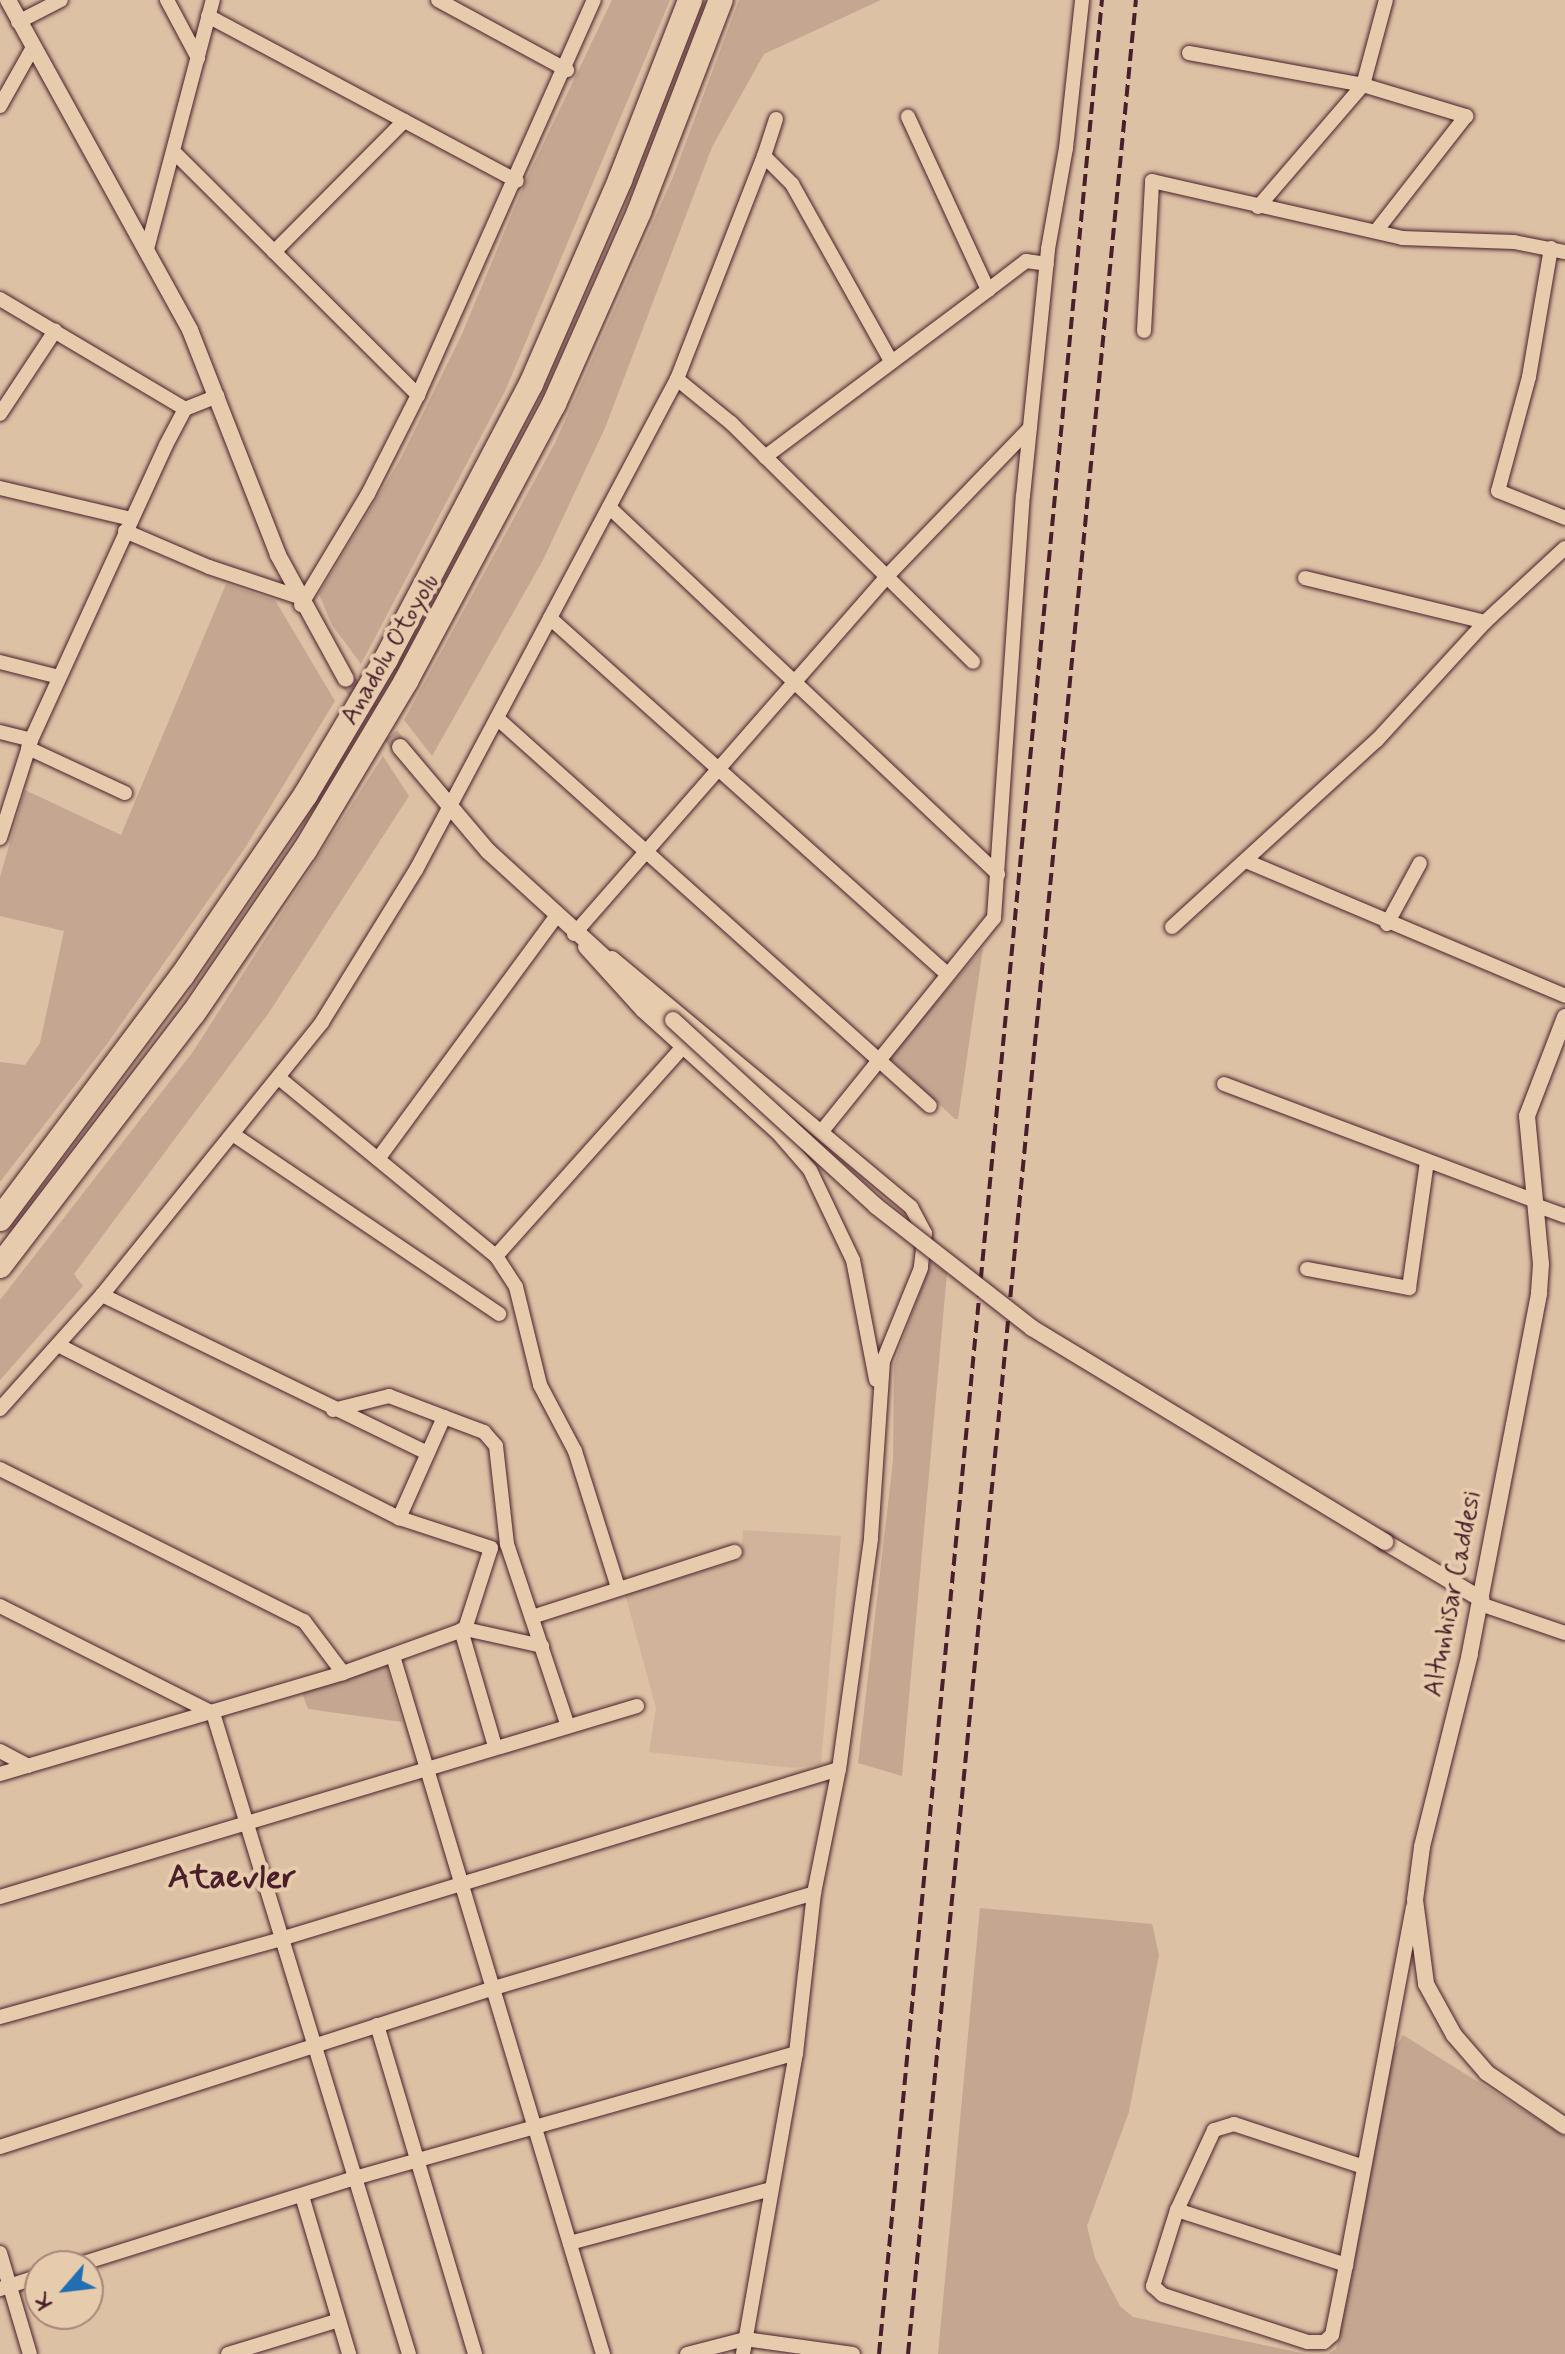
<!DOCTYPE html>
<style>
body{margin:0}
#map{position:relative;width:1565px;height:2354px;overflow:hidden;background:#ddc1a5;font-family:Mynerve,sans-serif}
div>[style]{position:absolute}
.built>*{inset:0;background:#d0b39a}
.green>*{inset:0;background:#c4a691}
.tertiary-tunnel>*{height:16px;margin-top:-8px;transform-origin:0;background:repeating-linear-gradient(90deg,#c0a18d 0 16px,transparent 0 24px)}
.roads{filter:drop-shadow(0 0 2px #4a1f2b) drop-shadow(0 0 2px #4a1f2b)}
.minor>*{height:14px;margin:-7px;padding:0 7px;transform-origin:7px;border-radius:7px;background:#e6cbad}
.tertiary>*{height:16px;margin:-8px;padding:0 8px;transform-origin:8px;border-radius:8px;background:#e6cbad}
.motorway>*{height:24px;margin:-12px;padding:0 12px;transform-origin:12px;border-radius:12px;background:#e6cbad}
.rail>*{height:4px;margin-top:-2px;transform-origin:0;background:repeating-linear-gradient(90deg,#4a1f2b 0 12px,transparent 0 18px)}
.bridges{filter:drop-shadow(0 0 2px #4a1f2b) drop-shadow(0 0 2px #4a1f2b)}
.tertiary-bridge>*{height:16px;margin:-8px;padding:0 8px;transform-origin:8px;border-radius:8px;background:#e6cbad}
span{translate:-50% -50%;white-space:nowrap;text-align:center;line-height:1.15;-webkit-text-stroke:8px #e6cbad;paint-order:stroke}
.street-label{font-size:26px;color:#4a1f2b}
.district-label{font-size:34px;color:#4a1f2b;font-weight:700}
.north{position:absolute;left:24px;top:2250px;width:80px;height:80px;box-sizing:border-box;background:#e6cbad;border:2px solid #a88679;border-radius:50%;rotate:242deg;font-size:22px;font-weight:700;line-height:32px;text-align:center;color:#4a1f2b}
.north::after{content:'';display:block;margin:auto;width:28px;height:36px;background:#1f6fb2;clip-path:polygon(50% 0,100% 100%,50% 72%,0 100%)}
</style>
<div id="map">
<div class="built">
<i style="clip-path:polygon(743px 1530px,841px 1536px,821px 1764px,792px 1768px,649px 1752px,656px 1708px,625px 1594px,741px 1560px)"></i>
</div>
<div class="green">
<i style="clip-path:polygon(612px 0,670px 0,505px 391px,361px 664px,332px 625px,319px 594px,400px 460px,462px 334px,526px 180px)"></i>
<i style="clip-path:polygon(739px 0,881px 0,764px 54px,712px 147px,605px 428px,543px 560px,432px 756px,404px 720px,555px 443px,673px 177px)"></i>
<i style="clip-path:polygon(226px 584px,275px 600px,335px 701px,245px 848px,107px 1044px,0 1182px,0 1062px,25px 1065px,40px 1043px,64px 931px,0 916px,0 877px,25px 790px,121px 835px)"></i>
<i style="clip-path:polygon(383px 756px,409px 796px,268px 1014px,74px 1274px,83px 1286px,0 1380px,0 1300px,192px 1053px)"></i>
<i style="clip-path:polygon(983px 948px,958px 1119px,955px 1119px,889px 1057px)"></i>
<i style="clip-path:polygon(931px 1261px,947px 1273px,902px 1776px,858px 1763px,893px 1461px,894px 1364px)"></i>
<i style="clip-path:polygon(386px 1665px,402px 1722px,308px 1709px,302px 1693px)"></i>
<i style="clip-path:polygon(980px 1908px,1152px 1924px,1159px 1955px,1129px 2112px,1087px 2226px,1095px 2258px,1120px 2306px,1133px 2317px,1306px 2354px,938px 2354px)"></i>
<i style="clip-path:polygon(1403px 2035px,1565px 2136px,1565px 2354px,1328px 2354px,1336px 2349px,1350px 2287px,1390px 2057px)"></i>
</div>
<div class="tertiary-tunnel">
<i style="left:346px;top:679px;width:87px;rotate:51.5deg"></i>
</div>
<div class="roads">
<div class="minor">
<i style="left:167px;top:0;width:66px;rotate:61.9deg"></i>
<i style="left:438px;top:0;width:147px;rotate:28.5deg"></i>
<i style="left:208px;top:16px;width:350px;rotate:28.1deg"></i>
<i style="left:18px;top:22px;width:48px;rotate:-27.1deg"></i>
<i style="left:1189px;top:53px;width:177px;rotate:10.4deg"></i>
<i style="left:1363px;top:85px;width:88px;rotate:-74.9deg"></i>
<i style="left:0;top:106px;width:65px;rotate:-60.7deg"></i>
<i style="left:176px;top:154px;width:342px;rotate:44.9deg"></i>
<i style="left:764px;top:156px;width:39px;rotate:-72deg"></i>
<i style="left:1258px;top:207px;width:161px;rotate:-49.3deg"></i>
<i style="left:1363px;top:85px;width:108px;rotate:16.8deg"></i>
<i style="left:1466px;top:116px;width:146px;rotate:128deg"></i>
<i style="left:1551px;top:248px;width:131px;rotate:99.7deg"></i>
<i style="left:1529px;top:377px;width:118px;rotate:105.2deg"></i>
<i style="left:1498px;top:491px;width:72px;rotate:21.9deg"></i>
<i style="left:147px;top:249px;width:258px;rotate:-75.2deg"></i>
<i style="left:274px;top:252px;width:185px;rotate:-45.2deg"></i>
<i style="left:988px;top:290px;width:48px;rotate:-37.3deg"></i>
<i style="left:1026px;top:261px;width:21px;rotate:8deg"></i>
<i style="left:0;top:299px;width:215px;rotate:30.7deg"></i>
<i style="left:1144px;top:331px;width:150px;rotate:-86.9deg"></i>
<i style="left:1152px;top:181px;width:256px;rotate:12.8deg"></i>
<i style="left:1402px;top:238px;width:112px;rotate:2deg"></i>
<i style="left:1514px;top:242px;width:52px;rotate:11.1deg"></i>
<i style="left:677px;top:379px;width:239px;rotate:-68.7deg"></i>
<i style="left:764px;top:156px;width:40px;rotate:45deg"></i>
<i style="left:792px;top:184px;width:203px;rotate:60.8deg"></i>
<i style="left:0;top:414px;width:100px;rotate:-56.5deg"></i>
<i style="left:765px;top:457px;width:279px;rotate:-36.8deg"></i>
<i style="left:988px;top:290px;width:191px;rotate:-114.8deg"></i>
<i style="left:0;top:488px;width:135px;rotate:13.3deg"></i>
<i style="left:609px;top:507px;width:535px;rotate:43.33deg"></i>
<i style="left:125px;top:531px;width:91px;rotate:23.2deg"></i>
<i style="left:209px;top:567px;width:92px;rotate:18.4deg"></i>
<i style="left:1305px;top:578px;width:185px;rotate:13.7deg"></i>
<i style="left:301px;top:605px;width:130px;rotate:-58.9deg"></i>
<i style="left:368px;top:494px;width:111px;rotate:-63.2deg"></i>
<i style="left:418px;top:395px;width:432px;rotate:-66deg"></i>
<i style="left:550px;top:618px;width:533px;rotate:41.88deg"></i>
<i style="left:0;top:662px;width:61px;rotate:14.3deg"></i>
<i style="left:497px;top:718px;width:581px;rotate:41.86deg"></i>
<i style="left:0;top:732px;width:32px;rotate:14deg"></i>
<i style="left:28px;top:748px;width:107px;rotate:24.9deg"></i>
<i style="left:0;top:838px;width:103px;rotate:-72.4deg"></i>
<i style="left:31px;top:740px;width:324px;rotate:-65.4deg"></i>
<i style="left:166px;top:445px;width:41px;rotate:-62.2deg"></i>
<i style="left:185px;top:409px;width:35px;rotate:-22deg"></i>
<i style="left:1246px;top:861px;width:346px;rotate:22.9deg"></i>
<i style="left:1387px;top:924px;width:69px;rotate:-61.6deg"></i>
<i style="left:1172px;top:927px;width:277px;rotate:-42.4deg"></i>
<i style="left:1377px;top:740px;width:160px;rotate:-47.5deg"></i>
<i style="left:1485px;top:622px;width:109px;rotate:-42.8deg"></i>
<i style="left:574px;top:934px;width:477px;rotate:-48.8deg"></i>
<i style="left:888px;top:575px;width:204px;rotate:-46deg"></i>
<i style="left:585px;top:947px;width:85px;rotate:47.9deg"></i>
<i style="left:642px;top:1010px;width:183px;rotate:42.1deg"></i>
<i style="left:778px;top:1133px;width:49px;rotate:49.1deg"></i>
<i style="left:810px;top:1170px;width:100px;rotate:64.5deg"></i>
<i style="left:853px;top:1260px;width:122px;rotate:79.1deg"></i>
<i style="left:612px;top:958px;width:389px;rotate:39.8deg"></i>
<i style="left:911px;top:1207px;width:30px;rotate:62deg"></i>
<i style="left:925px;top:1233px;width:35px;rotate:97deg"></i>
<i style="left:921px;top:1268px;width:100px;rotate:112.2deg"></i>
<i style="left:883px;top:1361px;width:178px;rotate:93.9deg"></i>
<i style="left:871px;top:1539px;width:232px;rotate:97.9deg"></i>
<i style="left:839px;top:1769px;width:126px;rotate:101.4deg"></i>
<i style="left:814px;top:1893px;width:161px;rotate:96.4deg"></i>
<i style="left:796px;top:2053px;width:306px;rotate:100deg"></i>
<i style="left:279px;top:1078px;width:281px;rotate:39.4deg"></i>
<i style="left:496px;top:1256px;width:280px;rotate:-48.2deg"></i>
<i style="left:1224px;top:1084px;width:332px;rotate:20.6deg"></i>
<i style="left:822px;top:1131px;width:274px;rotate:-51.1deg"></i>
<i style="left:994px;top:918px;width:423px;rotate:-86.1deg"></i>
<i style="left:1023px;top:496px;width:248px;rotate:-84.2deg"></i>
<i style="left:1048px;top:249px;width:103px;rotate:-79.9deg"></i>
<i style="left:1066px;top:148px;width:149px;rotate:-83.8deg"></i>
<i style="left:234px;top:1135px;width:320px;rotate:34deg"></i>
<i style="left:378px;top:1159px;width:300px;rotate:-53.7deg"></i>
<i style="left:1535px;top:1205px;width:32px;rotate:20deg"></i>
<i style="left:496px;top:1256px;width:37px;rotate:57deg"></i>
<i style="left:516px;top:1287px;width:101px;rotate:76.2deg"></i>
<i style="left:540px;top:1385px;width:75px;rotate:62.1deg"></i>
<i style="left:575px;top:1451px;width:143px;rotate:72.5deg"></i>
<i style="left:1307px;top:1269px;width:104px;rotate:10.6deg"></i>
<i style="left:1409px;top:1288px;width:128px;rotate:-81.9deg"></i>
<i style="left:102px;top:1295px;width:362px;rotate:25.9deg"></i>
<i style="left:0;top:1409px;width:153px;rotate:-48.2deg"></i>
<i style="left:102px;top:1295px;width:351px;rotate:-51.1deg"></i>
<i style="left:322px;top:1022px;width:179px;rotate:-58.3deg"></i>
<i style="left:416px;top:870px;width:556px;rotate:-62.01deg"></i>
<i style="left:677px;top:379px;width:70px;rotate:39.2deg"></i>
<i style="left:731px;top:423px;width:340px;rotate:44.6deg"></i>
<i style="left:333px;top:1410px;width:58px;rotate:-14deg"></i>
<i style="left:389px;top:1396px;width:59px;rotate:20.9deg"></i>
<i style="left:444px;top:1417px;width:111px;rotate:114deg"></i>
<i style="left:444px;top:1417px;width:43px;rotate:20.6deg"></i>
<i style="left:484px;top:1432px;width:18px;rotate:49deg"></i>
<i style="left:496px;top:1446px;width:99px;rotate:83.6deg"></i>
<i style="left:507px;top:1544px;width:192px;rotate:71.5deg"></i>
<i style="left:0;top:1469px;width:340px;rotate:26.6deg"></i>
<i style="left:304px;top:1621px;width:65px;rotate:53.1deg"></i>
<i style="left:1480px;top:1604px;width:90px;rotate:18.8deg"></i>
<i style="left:0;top:1606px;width:238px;rotate:26.7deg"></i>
<i style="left:213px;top:1713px;width:670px;rotate:73deg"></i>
<i style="left:532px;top:1617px;width:213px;rotate:-17.8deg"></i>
<i style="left:465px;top:1629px;width:79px;rotate:12.4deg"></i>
<i style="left:461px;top:1630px;width:121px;rotate:73.7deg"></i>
<i style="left:393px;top:1656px;width:729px;rotate:73.26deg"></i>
<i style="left:0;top:1751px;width:32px;rotate:28deg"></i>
<i style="left:0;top:1774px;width:358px;rotate:-16.4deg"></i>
<i style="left:343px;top:1673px;width:130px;rotate:-19.8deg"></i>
<i style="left:465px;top:1629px;width:85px;rotate:-72.2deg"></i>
<i style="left:491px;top:1548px;width:97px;rotate:-161.9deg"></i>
<i style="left:399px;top:1518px;width:382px;rotate:-153.1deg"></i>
<i style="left:0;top:1897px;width:665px;rotate:-16.69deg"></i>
<i style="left:0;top:2017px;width:295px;rotate:-15.5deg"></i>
<i style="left:284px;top:1938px;width:580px;rotate:-16.94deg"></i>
<i style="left:377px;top:2025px;width:343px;rotate:73.4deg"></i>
<i style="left:0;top:2147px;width:519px;rotate:-17.84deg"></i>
<i style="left:494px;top:1988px;width:334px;rotate:-16.5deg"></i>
<i style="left:1364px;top:2167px;width:137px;rotate:-161.7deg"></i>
<i style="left:1234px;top:2124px;width:21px;rotate:163deg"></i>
<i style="left:1214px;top:2130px;width:88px;rotate:114.8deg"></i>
<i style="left:1177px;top:2210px;width:80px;rotate:107.5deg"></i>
<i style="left:1153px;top:2286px;width:13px;rotate:42deg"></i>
<i style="left:1163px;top:2295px;width:152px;rotate:18deg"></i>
<i style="left:1308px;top:2342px;width:16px"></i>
<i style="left:1324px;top:2342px;width:11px;rotate:-41deg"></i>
<i style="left:1332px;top:2335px;width:71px;rotate:-78.7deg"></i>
<i style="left:1346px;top:2265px;width:364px;rotate:-79.4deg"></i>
<i style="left:302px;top:2196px;width:165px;rotate:73.4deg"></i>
<i style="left:1177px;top:2210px;width:178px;rotate:18deg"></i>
<i style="left:570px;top:2243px;width:208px;rotate:-15deg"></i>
<i style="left:0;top:2253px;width:105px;rotate:73.5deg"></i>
<i style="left:74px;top:2266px;width:298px;rotate:-17.4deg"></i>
<i style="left:358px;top:2177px;width:455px;rotate:-15.8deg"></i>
<i style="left:0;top:2289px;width:42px;rotate:-18deg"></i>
<i style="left:228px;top:2354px;width:116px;rotate:-17deg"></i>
<i style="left:687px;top:2354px;width:60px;rotate:-14.5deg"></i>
<i style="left:745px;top:2339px;width:109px;rotate:7.9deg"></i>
</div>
<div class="tertiary">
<i style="left:8px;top:0;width:377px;rotate:61.1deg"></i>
<i style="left:190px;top:330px;width:242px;rotate:68.6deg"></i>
<i style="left:278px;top:555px;width:141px;rotate:61.3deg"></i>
<i style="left:400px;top:747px;width:136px;rotate:49.8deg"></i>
<i style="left:488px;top:851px;width:251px;rotate:42.4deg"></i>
<i style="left:1565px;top:1017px;width:106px;rotate:111deg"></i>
<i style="left:1527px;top:1116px;width:149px;rotate:84.6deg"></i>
<i style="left:1541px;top:1264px;width:30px;rotate:94deg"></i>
<i style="left:1539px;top:1294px;width:367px;rotate:100.9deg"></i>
<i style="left:1470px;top:1654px;width:199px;rotate:104deg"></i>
<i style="left:1422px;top:1847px;width:53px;rotate:97.5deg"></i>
<i style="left:1415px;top:1900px;width:85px;rotate:82.5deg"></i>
<i style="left:1426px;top:1984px;width:58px;rotate:61.2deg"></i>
<i style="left:1454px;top:2035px;width:50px;rotate:49deg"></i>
<i style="left:1487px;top:2073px;width:94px;rotate:34.2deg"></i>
<i style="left:1385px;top:1542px;width:112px;rotate:30.7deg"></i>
</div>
<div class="motorway">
<i style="left:0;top:1219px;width:304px;rotate:-53.2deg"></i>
<i style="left:182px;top:976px;width:220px;rotate:-55.7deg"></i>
<i style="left:306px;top:794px;width:157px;rotate:-59.3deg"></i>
<i style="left:386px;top:659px;width:311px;rotate:-62.2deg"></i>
<i style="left:531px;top:384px;width:223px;rotate:-66.4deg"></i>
<i style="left:620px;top:180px;width:193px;rotate:-68.7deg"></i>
<i style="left:0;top:1266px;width:317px;rotate:-52.6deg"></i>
<i style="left:193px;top:1014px;width:199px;rotate:-55.7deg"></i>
<i style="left:305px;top:850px;width:197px;rotate:-59.1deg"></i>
<i style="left:406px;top:681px;width:314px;rotate:-61.9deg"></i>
<i style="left:554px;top:404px;width:210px;rotate:-66.1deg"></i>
<i style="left:639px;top:212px;width:227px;rotate:-68.9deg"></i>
</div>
</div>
<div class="rail">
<i style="left:879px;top:2354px;width:2365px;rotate:-84.59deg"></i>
<i style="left:908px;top:2354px;width:2365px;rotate:-84.47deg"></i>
</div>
<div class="bridges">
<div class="tertiary-bridge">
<i style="left:673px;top:1020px;width:275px;rotate:42.5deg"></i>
<i style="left:876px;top:1206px;width:198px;rotate:38deg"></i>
<i style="left:1032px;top:1328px;width:413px;rotate:31.2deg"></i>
</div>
</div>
<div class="street-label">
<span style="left:391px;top:650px;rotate:-60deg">Anadolu Otoyolu</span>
<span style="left:1454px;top:1594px;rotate:-79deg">Altunhisar Caddesi</span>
</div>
<div class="district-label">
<span style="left:232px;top:1878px">Ataevler</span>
</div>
<div class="north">K</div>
</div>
